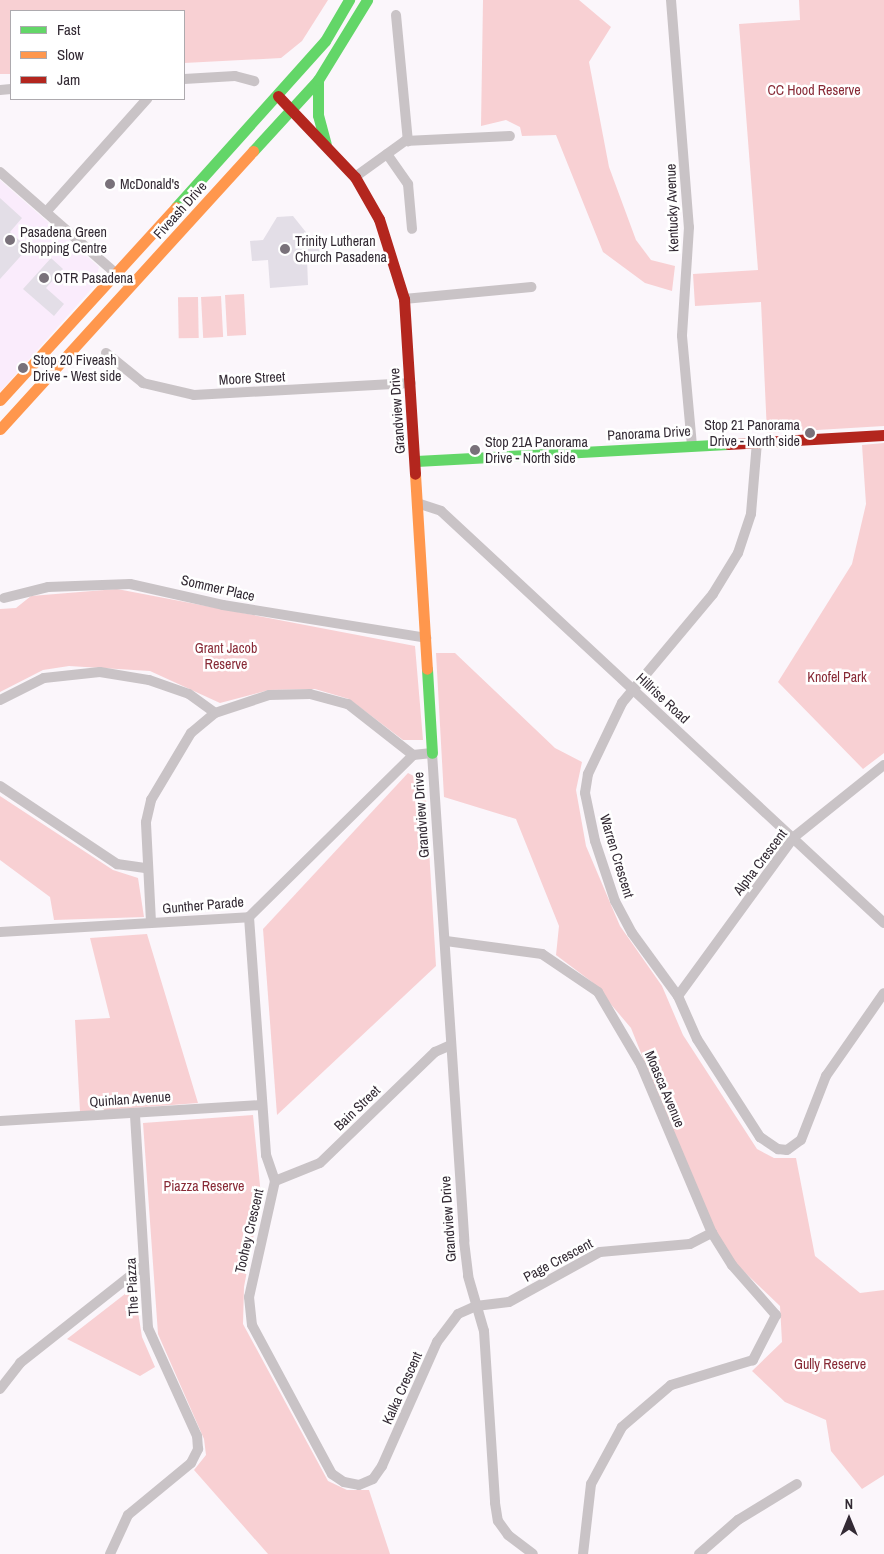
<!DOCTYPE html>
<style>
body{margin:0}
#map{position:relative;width:884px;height:1554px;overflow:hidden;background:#fbf6fb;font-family:"Archivo Narrow",sans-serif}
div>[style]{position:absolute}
.built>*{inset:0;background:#faecfc}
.green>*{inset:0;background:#f8d0d3;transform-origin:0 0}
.building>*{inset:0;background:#e3dee7}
.street>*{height:10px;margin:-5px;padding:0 5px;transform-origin:5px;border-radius:5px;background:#c9c3c6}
.fast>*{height:11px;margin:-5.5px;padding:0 5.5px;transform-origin:5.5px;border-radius:5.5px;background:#63d668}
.slow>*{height:11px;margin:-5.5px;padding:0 5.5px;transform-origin:5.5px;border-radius:5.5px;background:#ff974d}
.jam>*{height:11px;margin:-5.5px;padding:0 5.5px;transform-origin:5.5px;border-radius:5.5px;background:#b3261e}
.dots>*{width:14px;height:14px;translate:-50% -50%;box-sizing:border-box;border:2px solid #fff;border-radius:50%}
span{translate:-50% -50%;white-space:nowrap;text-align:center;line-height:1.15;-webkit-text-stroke:5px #fff;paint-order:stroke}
.park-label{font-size:14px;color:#882a36}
.poi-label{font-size:14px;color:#332a34}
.left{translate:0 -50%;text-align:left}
.right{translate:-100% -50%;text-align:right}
.street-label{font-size:14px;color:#332a34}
.legend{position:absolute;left:10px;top:10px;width:175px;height:90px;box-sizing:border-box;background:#fff;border:1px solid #adaaae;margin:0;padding:6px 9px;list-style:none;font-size:15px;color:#332a34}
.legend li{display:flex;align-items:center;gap:10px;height:25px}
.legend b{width:25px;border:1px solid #adaaae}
.north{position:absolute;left:824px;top:1494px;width:50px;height:50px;-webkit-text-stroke:4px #fff;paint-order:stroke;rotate:0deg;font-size:14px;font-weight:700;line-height:20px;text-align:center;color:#332a34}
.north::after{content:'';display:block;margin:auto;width:18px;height:22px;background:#332a34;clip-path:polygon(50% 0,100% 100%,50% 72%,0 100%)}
</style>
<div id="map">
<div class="built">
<i style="clip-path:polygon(0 180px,99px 267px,95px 285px,0 392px)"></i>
</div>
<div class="green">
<i style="clip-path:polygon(0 0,328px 0,302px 41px,281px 58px,184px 63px,184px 11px,11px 11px,11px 74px,0 74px)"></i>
<i style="clip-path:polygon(483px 0,579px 0,611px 27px,589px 62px,609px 167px,636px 240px,651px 260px,675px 266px,672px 291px,645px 283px,603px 252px,556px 135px,522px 136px,520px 127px,506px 120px,481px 126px)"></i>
<i style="clip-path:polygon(799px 0,884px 0,884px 426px,767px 433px,761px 302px,695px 306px,693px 274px,758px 270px,739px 24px,800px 20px)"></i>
<i style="left:244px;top:294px;width:41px;height:19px;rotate:87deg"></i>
<i style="left:221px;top:296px;width:41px;height:20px;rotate:87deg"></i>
<i style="left:198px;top:297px;width:41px;height:20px;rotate:89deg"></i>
<i style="clip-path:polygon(884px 443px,884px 753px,863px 769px,778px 682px,852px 564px,866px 504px,862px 445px)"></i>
<i style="clip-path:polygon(117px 589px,415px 646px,423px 740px,403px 740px,349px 699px,315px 689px,269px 690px,220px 703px,150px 671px,69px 666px,43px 670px,0 692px,0 609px,16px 608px,31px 596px)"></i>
<i style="clip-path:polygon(436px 653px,455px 653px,555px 748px,582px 762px,576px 790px,586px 846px,620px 926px,662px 986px,683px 1035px,757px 1149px,774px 1158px,796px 1158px,815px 1256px,860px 1293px,884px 1290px,884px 1475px,862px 1489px,831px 1451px,826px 1420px,785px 1402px,752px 1371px,782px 1342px,780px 1306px,734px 1262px,704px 1211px,631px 1028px,592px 982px,556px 955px,559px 926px,516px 819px,444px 797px)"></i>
<i style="clip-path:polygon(408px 773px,425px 782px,436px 966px,277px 1115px,263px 929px)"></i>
<i style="clip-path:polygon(0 796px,113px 870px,138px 878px,144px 917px,54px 920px,50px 897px,0 860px)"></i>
<i style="clip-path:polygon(147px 934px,198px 1103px,80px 1112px,75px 1020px,110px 1018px,90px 938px)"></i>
<i style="clip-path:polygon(253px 1115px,261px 1196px,244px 1287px,243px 1324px,328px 1481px,347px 1490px,369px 1490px,390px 1554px,268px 1554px,194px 1470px,206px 1455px,204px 1439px,158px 1334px,143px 1123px)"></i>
<i style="clip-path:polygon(134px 1287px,142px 1337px,155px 1367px,140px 1376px,67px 1339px)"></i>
</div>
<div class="building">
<i style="clip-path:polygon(0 198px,22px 218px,10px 232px,28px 248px,0 279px)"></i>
<i style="clip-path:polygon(293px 216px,309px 236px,319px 235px,320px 257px,307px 258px,308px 285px,270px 288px,268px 260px,252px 261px,250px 241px,263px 240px,277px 217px)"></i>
<i style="clip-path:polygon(51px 258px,63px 269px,46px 288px,64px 304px,54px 316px,23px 289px)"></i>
</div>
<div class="street">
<i style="left:671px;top:0;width:228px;rotate:85.5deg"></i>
<i style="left:689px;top:227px;width:109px;rotate:93.7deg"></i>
<i style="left:682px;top:336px;width:110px;rotate:84.8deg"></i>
<i style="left:396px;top:15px;width:127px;rotate:84.6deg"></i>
<i style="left:184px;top:79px;width:51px;rotate:-3.4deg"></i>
<i style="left:235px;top:76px;width:20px;rotate:15deg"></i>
<i style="left:0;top:90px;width:11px;rotate:-5deg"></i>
<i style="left:387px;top:154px;width:37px;rotate:55deg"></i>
<i style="left:408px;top:184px;width:45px;rotate:84.9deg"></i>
<i style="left:0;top:172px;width:173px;rotate:41.2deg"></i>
<i style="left:355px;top:177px;width:62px;rotate:-35.8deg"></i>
<i style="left:405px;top:141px;width:105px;rotate:-2.7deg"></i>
<i style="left:46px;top:212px;width:152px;rotate:-48.2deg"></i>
<i style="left:404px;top:299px;width:128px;rotate:-5.4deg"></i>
<i style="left:106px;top:353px;width:48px;rotate:39deg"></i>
<i style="left:143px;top:383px;width:52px;rotate:13.2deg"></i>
<i style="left:194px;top:395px;width:217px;rotate:-3.2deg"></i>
<i style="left:757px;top:442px;width:72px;rotate:94.8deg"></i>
<i style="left:751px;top:514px;width:41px;rotate:108.4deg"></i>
<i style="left:738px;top:553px;width:48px;rotate:121.4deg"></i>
<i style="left:713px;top:594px;width:142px;rotate:129.9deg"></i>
<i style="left:622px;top:703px;width:79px;rotate:115.6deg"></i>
<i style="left:588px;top:774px;width:19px;rotate:99deg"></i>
<i style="left:585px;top:793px;width:49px;rotate:78.2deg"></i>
<i style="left:595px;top:841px;width:63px;rotate:71.6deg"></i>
<i style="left:615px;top:901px;width:36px;rotate:62deg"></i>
<i style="left:632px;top:933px;width:78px;rotate:53.9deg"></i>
<i style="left:678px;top:996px;width:47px;rotate:66.2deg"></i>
<i style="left:697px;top:1039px;width:117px;rotate:57.3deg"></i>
<i style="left:760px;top:1137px;width:22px;rotate:34deg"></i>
<i style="left:778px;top:1149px;width:9px;rotate:6deg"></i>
<i style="left:787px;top:1150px;width:17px;rotate:-36deg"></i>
<i style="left:801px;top:1140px;width:69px;rotate:-68.7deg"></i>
<i style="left:826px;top:1076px;width:101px;rotate:-55.1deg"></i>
<i style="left:417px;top:503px;width:25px;rotate:18deg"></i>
<i style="left:441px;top:511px;width:605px;rotate:42.92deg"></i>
<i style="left:4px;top:598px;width:45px;rotate:-14deg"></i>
<i style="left:48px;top:587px;width:82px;rotate:-2.1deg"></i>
<i style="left:130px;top:584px;width:95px;rotate:12.7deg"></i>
<i style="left:223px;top:605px;width:206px;rotate:9.2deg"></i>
<i style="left:0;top:700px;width:49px;rotate:-26.6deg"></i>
<i style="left:44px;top:678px;width:56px;rotate:-6.1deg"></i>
<i style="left:100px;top:672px;width:50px;rotate:9.3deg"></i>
<i style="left:149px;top:680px;width:42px;rotate:19.3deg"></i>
<i style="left:189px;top:694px;width:32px;rotate:36deg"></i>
<i style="left:0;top:786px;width:141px;rotate:33.7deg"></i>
<i style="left:117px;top:864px;width:30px;rotate:8deg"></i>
<i style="left:249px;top:917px;width:239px;rotate:85.9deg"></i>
<i style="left:266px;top:1155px;width:28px;rotate:71deg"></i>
<i style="left:275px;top:1181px;width:119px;rotate:102.6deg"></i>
<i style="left:249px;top:1297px;width:28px;rotate:84deg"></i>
<i style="left:252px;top:1325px;width:169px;rotate:61.8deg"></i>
<i style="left:332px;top:1474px;width:14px;rotate:34deg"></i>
<i style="left:344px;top:1482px;width:15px;rotate:11deg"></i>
<i style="left:359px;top:1485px;width:15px;rotate:-23deg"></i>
<i style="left:373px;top:1479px;width:16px;rotate:-55deg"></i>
<i style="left:382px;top:1466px;width:136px;rotate:-66.1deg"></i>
<i style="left:437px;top:1342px;width:35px;rotate:-53deg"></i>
<i style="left:458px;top:1314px;width:20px;rotate:-24deg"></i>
<i style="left:476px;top:1306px;width:33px;rotate:-7deg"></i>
<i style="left:509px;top:1302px;width:104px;rotate:-28.8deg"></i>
<i style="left:600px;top:1252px;width:90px;rotate:-5.1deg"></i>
<i style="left:690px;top:1244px;width:25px;rotate:-27deg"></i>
<i style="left:151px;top:922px;width:100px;rotate:-92.9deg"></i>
<i style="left:146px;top:822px;width:23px;rotate:-77deg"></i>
<i style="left:151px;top:800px;width:78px;rotate:-59.2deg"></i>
<i style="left:191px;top:733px;width:31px;rotate:-40deg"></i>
<i style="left:215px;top:713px;width:57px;rotate:-18.4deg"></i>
<i style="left:269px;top:695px;width:41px;rotate:-1.4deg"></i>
<i style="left:310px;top:694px;width:39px;rotate:15deg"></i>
<i style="left:348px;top:704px;width:83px;rotate:38.1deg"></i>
<i style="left:0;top:932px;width:249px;rotate:-3.4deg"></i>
<i style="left:249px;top:917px;width:231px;rotate:-44.6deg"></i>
<i style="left:413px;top:755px;width:19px;rotate:-6deg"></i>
<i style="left:432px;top:753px;width:489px;rotate:86.2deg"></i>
<i style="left:464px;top:1241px;width:35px;rotate:83deg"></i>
<i style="left:468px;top:1276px;width:57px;rotate:73.8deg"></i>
<i style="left:484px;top:1331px;width:172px;rotate:86.3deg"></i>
<i style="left:495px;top:1503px;width:18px;rotate:81deg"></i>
<i style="left:498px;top:1521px;width:17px;rotate:54deg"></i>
<i style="left:508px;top:1535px;width:31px;rotate:37deg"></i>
<i style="left:446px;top:941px;width:97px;rotate:7.7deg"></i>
<i style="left:542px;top:954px;width:68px;rotate:34.2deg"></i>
<i style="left:598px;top:992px;width:85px;rotate:59.5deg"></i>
<i style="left:641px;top:1065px;width:182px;rotate:67.1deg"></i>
<i style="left:712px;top:1233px;width:38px;rotate:58deg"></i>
<i style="left:732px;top:1265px;width:67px;rotate:48.7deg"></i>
<i style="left:776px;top:1315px;width:51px;rotate:117.1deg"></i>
<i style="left:753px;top:1360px;width:86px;rotate:163deg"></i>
<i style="left:671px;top:1385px;width:65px;rotate:139.4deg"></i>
<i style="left:622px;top:1427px;width:65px;rotate:118.5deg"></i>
<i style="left:591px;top:1484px;width:70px;rotate:96.5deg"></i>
<i style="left:678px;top:996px;width:197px;rotate:-53.9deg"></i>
<i style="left:794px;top:837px;width:115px;rotate:-38.7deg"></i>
<i style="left:0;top:1121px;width:262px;rotate:-3.5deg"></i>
<i style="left:275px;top:1181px;width:48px;rotate:-21.8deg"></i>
<i style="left:320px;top:1163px;width:160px;rotate:-44deg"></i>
<i style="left:435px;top:1052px;width:17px;rotate:-24deg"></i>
<i style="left:0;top:1389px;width:33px;rotate:-52deg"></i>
<i style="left:20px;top:1363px;width:158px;rotate:-38.3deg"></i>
<i style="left:110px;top:1554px;width:43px;rotate:-65.2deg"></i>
<i style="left:128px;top:1515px;width:82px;rotate:-39.5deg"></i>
<i style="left:191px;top:1463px;width:16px;rotate:-63deg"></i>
<i style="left:198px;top:1449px;width:13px;rotate:-94deg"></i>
<i style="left:197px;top:1436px;width:119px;rotate:-114.4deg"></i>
<i style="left:148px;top:1328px;width:215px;rotate:-93.5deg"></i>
<i style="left:699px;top:1554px;width:52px;rotate:-41.1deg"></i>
<i style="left:738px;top:1520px;width:69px;rotate:-31.4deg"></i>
</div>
<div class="fast">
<i style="left:318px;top:80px;width:35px;rotate:90deg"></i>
<i style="left:318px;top:115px;width:30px;rotate:75deg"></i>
<i style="left:253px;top:151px;width:96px;rotate:-47.5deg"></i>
<i style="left:318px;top:80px;width:94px;rotate:-58.5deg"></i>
<i style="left:176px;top:207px;width:223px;rotate:-48.1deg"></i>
<i style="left:325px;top:41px;width:48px;rotate:-59.7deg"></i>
<i style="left:416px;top:461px;width:312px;rotate:-3.1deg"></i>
<i style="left:427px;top:669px;width:84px;rotate:86.6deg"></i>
</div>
<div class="slow">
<i style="left:0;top:400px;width:261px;rotate:-47.6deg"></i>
<i style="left:0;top:429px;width:376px;rotate:-47.7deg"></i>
<i style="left:415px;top:474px;width:195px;rotate:86.5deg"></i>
</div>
<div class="jam">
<i style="left:278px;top:96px;width:112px;rotate:46.5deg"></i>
<i style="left:355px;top:177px;width:48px;rotate:60.3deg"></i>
<i style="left:379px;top:219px;width:84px;rotate:72.6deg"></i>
<i style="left:404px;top:299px;width:175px;rotate:86.4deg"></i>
<i style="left:728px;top:444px;width:156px;rotate:-3.3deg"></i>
</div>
<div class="dots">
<i style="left:110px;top:184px;background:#79717a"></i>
<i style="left:10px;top:240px;background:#79717a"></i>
<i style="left:285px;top:249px;background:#79717a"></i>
<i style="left:44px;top:278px;background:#79717a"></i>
<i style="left:23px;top:368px;background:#79717a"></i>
<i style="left:810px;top:433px;background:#79717a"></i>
<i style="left:475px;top:450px;background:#79717a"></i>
</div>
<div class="park-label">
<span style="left:814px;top:90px">CC Hood Reserve</span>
<span style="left:226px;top:656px">Grant Jacob<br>Reserve</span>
<span style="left:837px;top:677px">Knofel Park</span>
<span style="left:204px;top:1186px">Piazza Reserve</span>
<span style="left:830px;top:1364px">Gully Reserve</span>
</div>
<div class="poi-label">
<span class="left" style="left:120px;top:184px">McDonald's</span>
<span class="left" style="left:20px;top:240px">Pasadena Green<br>Shopping Centre</span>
<span class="left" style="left:295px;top:249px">Trinity Lutheran<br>Church Pasadena</span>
<span class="left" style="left:54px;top:278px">OTR Pasadena</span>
<span class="left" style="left:33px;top:368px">Stop 20 Fiveash<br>Drive - West side</span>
<span class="right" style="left:800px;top:433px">Stop 21 Panorama<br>Drive - North side</span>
<span class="left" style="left:485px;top:450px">Stop 21A Panorama<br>Drive - North side</span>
</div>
<div class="street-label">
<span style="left:672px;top:208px;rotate:-92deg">Kentucky Avenue</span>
<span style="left:180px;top:210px;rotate:-48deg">Fiveash Drive</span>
<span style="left:252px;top:378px;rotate:-3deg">Moore Street</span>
<span style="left:397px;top:411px;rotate:-94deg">Grandview Drive</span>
<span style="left:649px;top:433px;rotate:-3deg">Panorama Drive</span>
<span style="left:218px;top:588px;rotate:13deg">Sommer Place</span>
<span style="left:663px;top:698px;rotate:43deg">Hillrise Road</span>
<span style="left:421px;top:815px;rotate:-94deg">Grandview Drive</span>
<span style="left:617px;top:856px;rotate:73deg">Warren Crescent</span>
<span style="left:760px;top:862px;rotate:-53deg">Alpha Crescent</span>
<span style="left:203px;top:905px;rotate:-5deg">Gunther Parade</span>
<span style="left:665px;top:1089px;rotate:67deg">Moasca Avenue</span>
<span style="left:130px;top:1099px;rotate:-4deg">Quinlan Avenue</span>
<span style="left:357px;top:1108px;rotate:-44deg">Bain Street</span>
<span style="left:448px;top:1219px;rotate:-94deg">Grandview Drive</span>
<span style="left:249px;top:1231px;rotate:-77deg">Toohey Crescent</span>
<span style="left:558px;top:1260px;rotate:-28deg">Page Crescent</span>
<span style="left:132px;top:1287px;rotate:-93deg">The Piazza</span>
<span style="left:402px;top:1388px;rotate:-66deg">Kalka Crescent</span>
</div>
<ul class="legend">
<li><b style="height:6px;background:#63d668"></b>Fast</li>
<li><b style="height:6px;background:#ff974d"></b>Slow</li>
<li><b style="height:6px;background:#b3261e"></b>Jam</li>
</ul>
<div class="north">N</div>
</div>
